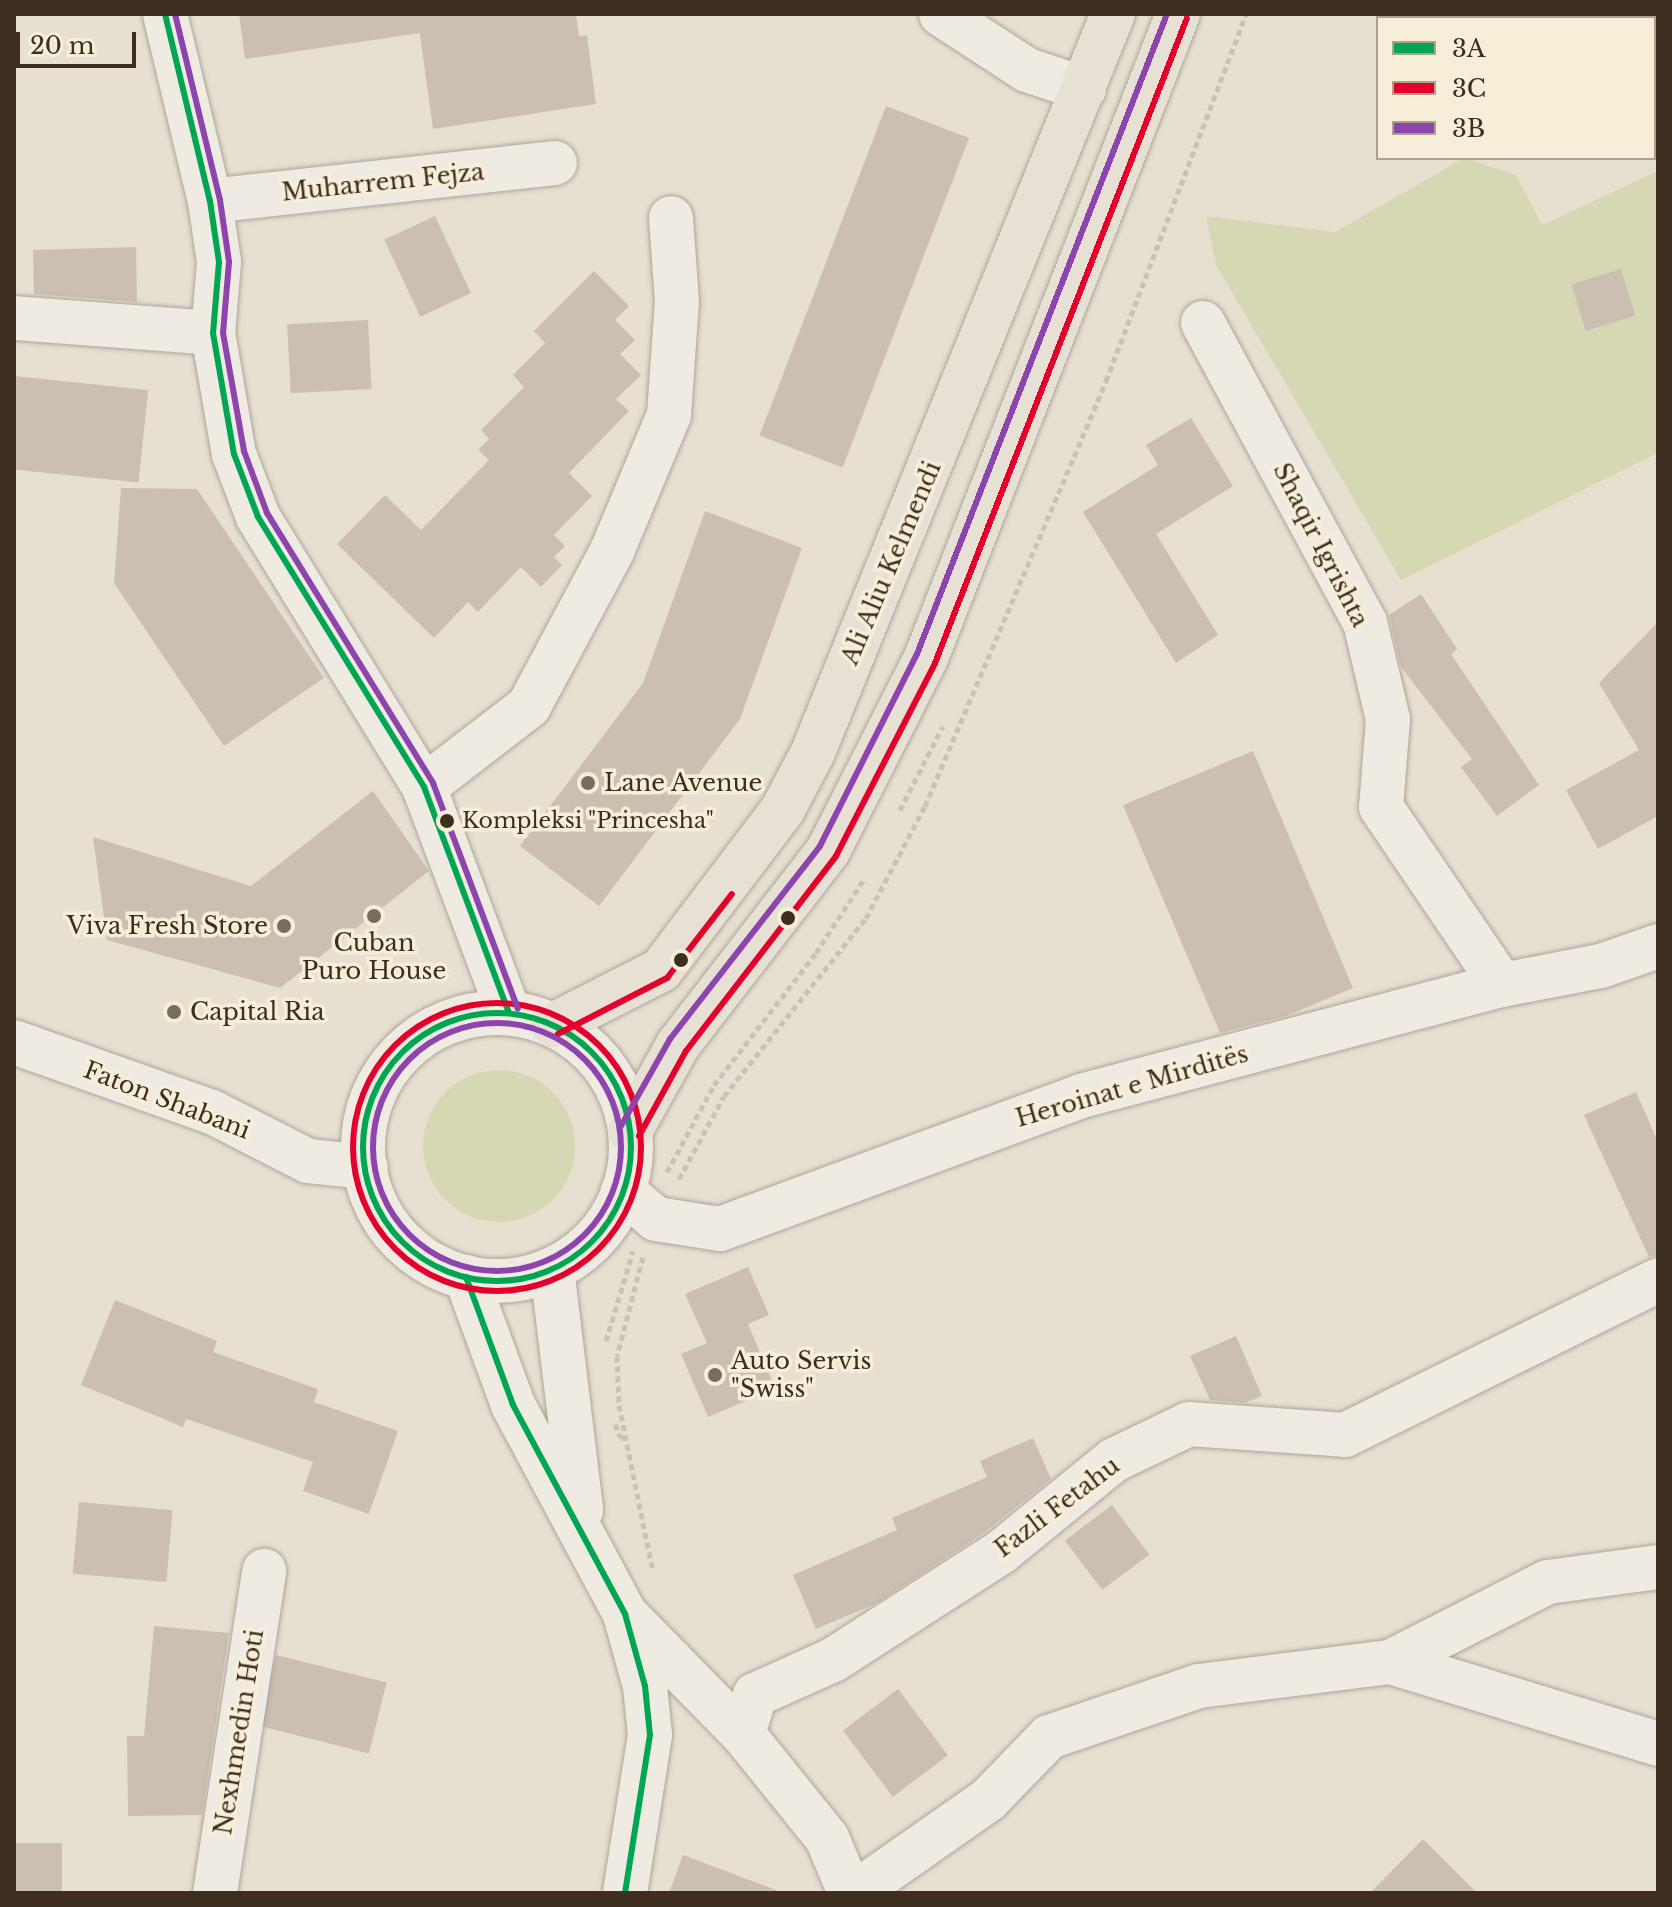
<!DOCTYPE html>
<meta charset="utf-8">
<style>
body{margin:0}
#map{position:relative;width:1672px;height:1907px;overflow:hidden;background:#e7e0d1;font-family:"Libre Baskerville",serif}
div>[style]{position:absolute}
.green>*{inset:0;background:#d6d7b3}
.round{border-radius:50%}
.building>*{inset:0;background:#cbbfb2;transform-origin:0 0}
.path>*{height:5px;margin-top:-2.5px;transform-origin:0;background:repeating-linear-gradient(90deg,#c8c2b9 0 6px,transparent 0 10px)}
.roads{filter:drop-shadow(0 0 2px #ada599) drop-shadow(0 0 2px #ada599)}
.minor>*{height:44px;margin:-22px;padding:0 22px;transform-origin:22px;border-radius:22px;background:#efebe3}
.minor>.ring{margin:-22px;padding:0;box-sizing:content-box;background:none;border:44px solid #efebe3;border-radius:50%}
.major>*{height:44px;margin:-22px;padding:0 22px;transform-origin:22px;border-radius:22px;background:#e6e1d4}
.bus-1>*{height:6px;margin:-3px;padding:0 3px;transform-origin:3px;border-radius:3px;background:#00a651}
.bus-1>.ring{margin:-3px;padding:0;box-sizing:content-box;background:none;border:6px solid #00a651;border-radius:50%}
.bus-2>*{height:6px;margin:-3px;padding:0 3px;transform-origin:3px;border-radius:3px;background:#e4002b}
.bus-2>.ring{margin:-3px;padding:0;box-sizing:content-box;background:none;border:6px solid #e4002b;border-radius:50%}
.bus-3>*{height:6px;margin:-3px;padding:0 3px;transform-origin:3px;border-radius:3px;background:#8e44ad}
.bus-3>.ring{margin:-3px;padding:0;box-sizing:content-box;background:none;border:6px solid #8e44ad;border-radius:50%}
.dots>*{width:22px;height:22px;translate:-50% -50%;box-sizing:border-box;border:4px solid #f7eed8;border-radius:50%}
span{translate:-50% -50%;white-space:nowrap;text-align:center;line-height:1.15;-webkit-text-stroke:7px #f7eed8;paint-order:stroke}
.bus-label{font-size:22px;color:#3d2e20}
.left{translate:0 -50%;text-align:left}
.street-label{font-size:24px;color:#3d2e20}
.poi-label{font-size:24px;color:#3d2e20}
.right{translate:-100% -50%;text-align:right}
.frame{position:absolute;inset:0;border:16px solid #3d2e20;pointer-events:none}
.legend{position:absolute;left:1376px;top:16px;width:280px;height:144px;box-sizing:border-box;background:#f7eed8;border:2px solid #ada18e;margin:0;padding:10px 14px;list-style:none;font-size:24px;color:#3d2e20}
.legend li{display:flex;align-items:center;gap:16px;height:40px}
.legend b{width:40px;border:2px solid #ada18e}
.scale{position:absolute;left:16px;top:32px;width:120px;height:36px;box-sizing:border-box;border:4px solid #3d2e20;border-top:0;padding-left:10px;font-size:24px;line-height:28px;white-space:nowrap;color:#3d2e20;-webkit-text-stroke:6px #f7eed8;paint-order:stroke}
</style>
<div id="map">
<div class="green">
<i style="clip-path:polygon(1464px 158px,1516px 175px,1542px 225px,1658px 171px,1658px 453px,1401px 580px,1216px 265px,1206px 216px,1335px 232px)"></i>
<i class="round" style="left:423px;top:1070px;width:152px;height:152px"></i>
</div>
<div class="building">
<i style="clip-path:polygon(239px 14px,576px 14px,579px 36px,587px 35px,596px 104px,433px 129px,419px 28px,420px 33px,245px 59px)"></i>
<i style="left:886px;top:106px;width:89px;height:353px;rotate:21deg"></i>
<i style="left:435px;top:216px;width:85px;height:56px;rotate:65deg"></i>
<i style="clip-path:polygon(136px 247px,137px 302px,34px 294px,33px 250px)"></i>
<i style="left:1621px;top:269px;width:49px;height:52px;rotate:73deg"></i>
<i style="clip-path:polygon(594px 271px,629px 306px,615px 320px,635px 340px,620px 354px,641px 375px,616px 399px,629px 411px,569px 473px,592px 496px,554px 535px,565px 546px,554px 557px,562px 565px,541px 587px,521px 567px,478px 612px,468px 602px,434px 638px,337px 544px,385px 495px,421px 530px,489px 460px,478px 450px,489px 439px,481px 430px,524px 387px,513px 375px,545px 343px,534px 331px)"></i>
<i style="left:368px;top:320px;width:69px;height:81px;rotate:87deg"></i>
<i style="left:14px;top:376px;width:135px;height:93px;rotate:6deg"></i>
<i style="clip-path:polygon(1191px 418px,1233px 486px,1156px 534px,1218px 635px,1176px 663px,1083px 512px,1158px 465px,1146px 445px)"></i>
<i style="clip-path:polygon(121px 488px,197px 489px,324px 678px,224px 746px,114px 583px)"></i>
<i style="clip-path:polygon(705px 511px,802px 548px,740px 719px,599px 906px,520px 846px,643px 683px)"></i>
<i style="clip-path:polygon(1421px 594px,1457px 649px,1451px 654px,1539px 785px,1497px 816px,1461px 767px,1472px 759px,1401px 667px,1389px 615px)"></i>
<i style="clip-path:polygon(1658px 622px,1658px 816px,1598px 849px,1566px 790px,1639px 750px,1599px 683px)"></i>
<i style="clip-path:polygon(1253px 751px,1353px 988px,1286px 1016px,1220px 1033px,1123px 805px)"></i>
<i style="clip-path:polygon(373px 791px,429px 871px,280px 988px,107px 940px,93px 837px,251px 886px)"></i>
<i style="clip-path:polygon(1636px 1092px,1658px 1142px,1658px 1255px,1649px 1257px,1584px 1115px)"></i>
<i style="clip-path:polygon(748px 1267px,769px 1315px,748px 1324px,775px 1388px,708px 1417px,681px 1354px,707px 1343px,685px 1294px)"></i>
<i style="clip-path:polygon(115px 1300px,217px 1341px,213px 1352px,318px 1389px,314px 1402px,398px 1431px,369px 1514px,303px 1491px,313px 1462px,186px 1419px,183px 1427px,81px 1385px)"></i>
<i style="clip-path:polygon(1236px 1336px,1262px 1396px,1245px 1403px,1210px 1400px,1190px 1356px)"></i>
<i style="clip-path:polygon(1033px 1438px,1051px 1479px,984px 1533px,875px 1604px,816px 1629px,793px 1575px,897px 1530px,892px 1518px,987px 1477px,980px 1461px)"></i>
<i style="left:79px;top:1502px;width:94px;height:72px;rotate:5deg"></i>
<i style="left:1112px;top:1505px;width:62px;height:59px;rotate:53deg"></i>
<i style="clip-path:polygon(154px 1626px,229px 1633px,202px 1815px,128px 1816px,127px 1736px,144px 1736px)"></i>
<i style="left:276px;top:1655px;width:114px;height:73px;rotate:14deg"></i>
<i style="left:898px;top:1689px;width:83px;height:69px;rotate:53deg"></i>
<i style="clip-path:polygon(1423px 1839px,1477px 1893px,1370px 1893px)"></i>
<i style="left:14px;top:1843px;width:48px;height:50px"></i>
<i style="clip-path:polygon(683px 1855px,776px 1890px,775px 1893px,669px 1893px)"></i>
</div>
<div class="path">
<i style="left:900px;top:810px;width:94px;rotate:-62.9deg"></i>
<i style="left:667px;top:1172px;width:99px;rotate:-61.6deg"></i>
<i style="left:714px;top:1085px;width:167px;rotate:-52.3deg"></i>
<i style="left:816px;top:953px;width:88px;rotate:-57deg"></i>
<i style="left:679px;top:1179px;width:94px;rotate:-61.5deg"></i>
<i style="left:724px;top:1096px;width:228px;rotate:-51.4deg"></i>
<i style="left:866px;top:918px;width:127px;rotate:-62.2deg"></i>
<i style="left:925px;top:806px;width:462px;rotate:-66.9deg"></i>
<i style="left:1106px;top:381px;width:393px;rotate:-69.1deg"></i>
<i style="left:643px;top:1257px;width:102px;rotate:104.7deg"></i>
<i style="left:617px;top:1356px;width:49px;rotate:87.7deg"></i>
<i style="left:619px;top:1405px;width:170px;rotate:78.5deg"></i>
<i style="left:606px;top:1341px;width:94px;rotate:-73.3deg"></i>
<i style="left:615px;top:1424px;width:15px;rotate:67deg"></i>
<i style="left:621px;top:1438px;width:9px;rotate:-6deg"></i>
</div>
<div class="roads">
<div class="minor">
<i style="left:165px;top:14px;width:192px;rotate:76.5deg"></i>
<i style="left:210px;top:201px;width:62px;rotate:81.6deg"></i>
<i style="left:219px;top:262px;width:71px;rotate:94.8deg"></i>
<i style="left:213px;top:333px;width:123px;rotate:80.2deg"></i>
<i style="left:234px;top:454px;width:67px;rotate:69.1deg"></i>
<i style="left:258px;top:517px;width:317px;rotate:58.4deg"></i>
<i style="left:424px;top:787px;width:241px;rotate:69.4deg"></i>
<i style="left:941px;top:14px;width:103px;rotate:33.1deg"></i>
<i style="left:1027px;top:70px;width:60px;rotate:18.4deg"></i>
<i style="left:210px;top:201px;width:347px;rotate:-6.3deg"></i>
<i style="left:14px;top:318px;width:200px;rotate:4.3deg"></i>
<i style="left:1203px;top:323px;width:340px;rotate:61.6deg"></i>
<i style="left:1365px;top:622px;width:100px;rotate:76.7deg"></i>
<i style="left:1388px;top:719px;width:88px;rotate:94.5deg"></i>
<i style="left:1381px;top:807px;width:215px;rotate:55.8deg"></i>
<i style="left:424px;top:787px;width:133px;rotate:-37.6deg"></i>
<i style="left:529px;top:706px;width:176px;rotate:-61.8deg"></i>
<i style="left:612px;top:551px;width:147px;rotate:-67.3deg"></i>
<i style="left:669px;top:415px;width:113px;rotate:-86deg"></i>
<i style="left:677px;top:302px;width:84px;rotate:-94.1deg"></i>
<i class="ring" style="left:363px;top:1013px;width:224px;height:224px"></i>
<i style="left:14px;top:1042px;width:210px;rotate:19.5deg"></i>
<i style="left:212px;top:1112px;width:108px;rotate:27deg"></i>
<i style="left:308px;top:1161px;width:58px;rotate:5.9deg"></i>
<i style="left:623px;top:1191px;width:43px;rotate:40.3deg"></i>
<i style="left:656px;top:1219px;width:65px;rotate:8.9deg"></i>
<i style="left:720px;top:1229px;width:385px;rotate:-20.2deg"></i>
<i style="left:1081px;top:1096px;width:435px;rotate:-14.8deg"></i>
<i style="left:1502px;top:985px;width:101px;rotate:-10.9deg"></i>
<i style="left:1601px;top:966px;width:60px;rotate:-19.3deg"></i>
<i style="left:552px;top:1269px;width:243px;rotate:83.1deg"></i>
<i style="left:466px;top:1277px;width:136px;rotate:69.8deg"></i>
<i style="left:513px;top:1405px;width:237px;rotate:61.8deg"></i>
<i style="left:625px;top:1614px;width:75px;rotate:74.5deg"></i>
<i style="left:645px;top:1686px;width:49px;rotate:84.2deg"></i>
<i style="left:650px;top:1735px;width:160px;rotate:99deg"></i>
<i style="left:625px;top:1614px;width:168px;rotate:45.5deg"></i>
<i style="left:743px;top:1734px;width:41px;rotate:-72.9deg"></i>
<i style="left:755px;top:1695px;width:85px;rotate:-24.2deg"></i>
<i style="left:833px;top:1660px;width:200px;rotate:-32.7deg"></i>
<i style="left:1001px;top:1552px;width:146px;rotate:-39.2deg"></i>
<i style="left:1114px;top:1460px;width:83px;rotate:-25.6deg"></i>
<i style="left:1189px;top:1424px;width:156px;rotate:4deg"></i>
<i style="left:1345px;top:1435px;width:349px;rotate:-26.3deg"></i>
<i style="left:1390px;top:1662px;width:280px;rotate:17deg"></i>
<i style="left:743px;top:1734px;width:134px;rotate:51.1deg"></i>
<i style="left:827px;top:1838px;width:60px;rotate:67.3deg"></i>
<i style="left:215px;top:1893px;width:326px;rotate:-81.3deg"></i>
<i style="left:855px;top:1893px;width:162px;rotate:-35deg"></i>
<i style="left:988px;top:1800px;width:88px;rotate:-45.9deg"></i>
<i style="left:1049px;top:1737px;width:158px;rotate:-18.8deg"></i>
<i style="left:1199px;top:1686px;width:193px;rotate:-7.2deg"></i>
<i style="left:1390px;top:1662px;width:177px;rotate:-26.9deg"></i>
<i style="left:1548px;top:1582px;width:111px;rotate:-7.8deg"></i>
</div>
<div class="major">
<i style="left:553px;top:1025px;width:121px;rotate:-27deg"></i>
<i style="left:661px;top:970px;width:202px;rotate:-52.8deg"></i>
<i style="left:783px;top:809px;width:64px;rotate:-62.2deg"></i>
<i style="left:813px;top:752px;width:797px;rotate:-67.88deg"></i>
<i style="left:630px;top:1131px;width:98px;rotate:-60.8deg"></i>
<i style="left:678px;top:1045px;width:245px;rotate:-52.3deg"></i>
<i style="left:828px;top:851px;width:216px;rotate:-63.1deg"></i>
<i style="left:926px;top:658px;width:692px;rotate:-68.63deg"></i>
</div>
</div>
<div class="bus-1">
<i style="left:165px;top:14px;width:192px;rotate:76.5deg"></i>
<i style="left:210px;top:201px;width:62px;rotate:81.6deg"></i>
<i style="left:219px;top:262px;width:71px;rotate:94.8deg"></i>
<i style="left:213px;top:333px;width:123px;rotate:80.2deg"></i>
<i style="left:234px;top:454px;width:67px;rotate:69.1deg"></i>
<i style="left:258px;top:517px;width:317px;rotate:58.4deg"></i>
<i style="left:424px;top:787px;width:241px;rotate:69.4deg"></i>
<i class="ring" style="left:363px;top:1013px;width:262px;height:262px"></i>
<i style="left:466px;top:1277px;width:136px;rotate:69.8deg"></i>
<i style="left:513px;top:1405px;width:237px;rotate:61.8deg"></i>
<i style="left:625px;top:1614px;width:75px;rotate:74.5deg"></i>
<i style="left:645px;top:1686px;width:49px;rotate:84.2deg"></i>
<i style="left:650px;top:1735px;width:160px;rotate:99deg"></i>
</div>
<div class="bus-2">
<i class="ring" style="left:353px;top:1003px;width:282px;height:282px"></i>
<i style="left:558px;top:1034px;width:123px;rotate:-27.2deg"></i>
<i style="left:667px;top:978px;width:106px;rotate:-52.3deg"></i>
<i style="left:639px;top:1136px;width:97px;rotate:-61.1deg"></i>
<i style="left:686px;top:1051px;width:246px;rotate:-52.4deg"></i>
<i style="left:836px;top:856px;width:217px;rotate:-62.8deg"></i>
<i style="left:935px;top:663px;width:692px;rotate:-68.66deg"></i>
</div>
<div class="bus-3">
<i style="left:175px;top:14px;width:191px;rotate:76.4deg"></i>
<i style="left:220px;top:200px;width:63px;rotate:81.7deg"></i>
<i style="left:229px;top:262px;width:71px;rotate:94.8deg"></i>
<i style="left:223px;top:333px;width:120px;rotate:79.9deg"></i>
<i style="left:244px;top:451px;width:66px;rotate:69.6deg"></i>
<i style="left:267px;top:513px;width:317px;rotate:58.4deg"></i>
<i style="left:433px;top:783px;width:241px;rotate:69.4deg"></i>
<i class="ring" style="left:373px;top:1023px;width:242px;height:242px"></i>
<i style="left:621px;top:1126px;width:100px;rotate:-60.6deg"></i>
<i style="left:670px;top:1039px;width:244px;rotate:-52.1deg"></i>
<i style="left:820px;top:846px;width:215px;rotate:-63.2deg"></i>
<i style="left:917px;top:654px;width:687px;rotate:-68.66deg"></i>
</div>
<div class="dots">
<i style="left:588px;top:783px;background:#786c5e"></i>
<i style="left:447px;top:821px;background:#3d2e20"></i>
<i style="left:374px;top:916px;background:#786c5e"></i>
<i style="left:788px;top:918px;background:#3d2e20"></i>
<i style="left:284px;top:926px;background:#786c5e"></i>
<i style="left:681px;top:960px;background:#3d2e20"></i>
<i style="left:174px;top:1012px;background:#786c5e"></i>
<i style="left:715px;top:1375px;background:#786c5e"></i>
</div>
<div class="bus-label">
<span class="left" style="left:462px;top:821px">Kompleksi "Princesha"</span>
</div>
<div class="street-label">
<span style="left:383px;top:182px;rotate:-6deg">Muharrem Fejza</span>
<span style="left:1321px;top:545px;rotate:63deg">Shaqir Igrishta</span>
<span style="left:891px;top:563px;rotate:-67deg">Ali Aliu Kelmendi</span>
<span style="left:1132px;top:1086px;rotate:-16deg">Heroinat e Mirditës</span>
<span style="left:167px;top:1100px;rotate:21deg">Faton Shabani</span>
<span style="left:1057px;top:1507px;rotate:-37deg">Fazli Fetahu</span>
<span style="left:239px;top:1732px;rotate:-81deg">Nexhmedin Hoti</span>
</div>
<div class="poi-label">
<span class="left" style="left:604px;top:783px">Lane Avenue</span>
<span class="right" style="left:268px;top:926px">Viva Fresh Store</span>
<span style="left:374px;top:957px">Cuban<br>Puro House</span>
<span class="left" style="left:190px;top:1012px">Capital Ria</span>
<span class="left" style="left:731px;top:1375px">Auto Servis<br>"Swiss"</span>
</div>
<div class="frame"></div>
<ul class="legend">
<li><b style="height:10px;background:#00a651"></b>3A</li>
<li><b style="height:10px;background:#e4002b"></b>3C</li>
<li><b style="height:10px;background:#8e44ad"></b>3B</li>
</ul>
<div class="scale">20 m</div>
</div>
